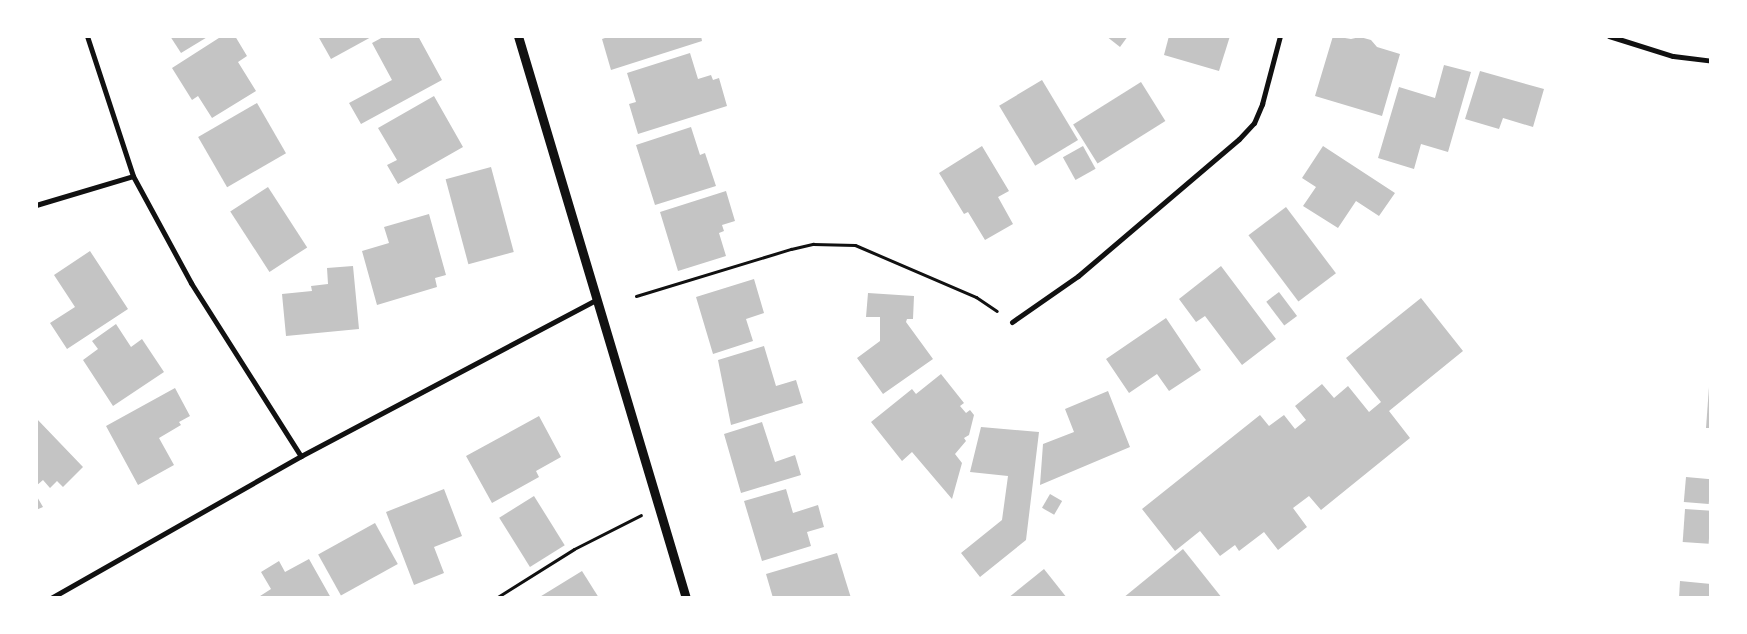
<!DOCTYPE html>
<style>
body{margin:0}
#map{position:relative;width:1747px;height:634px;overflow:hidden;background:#fff;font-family:"Noto Sans",sans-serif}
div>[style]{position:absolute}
.building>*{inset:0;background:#c4c4c4;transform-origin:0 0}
.path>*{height:3px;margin:-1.5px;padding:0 1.5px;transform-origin:1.5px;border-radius:1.5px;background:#111}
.minor>*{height:5px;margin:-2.5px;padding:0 2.5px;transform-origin:2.5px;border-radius:2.5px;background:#111}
.tertiary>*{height:9px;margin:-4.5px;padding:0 4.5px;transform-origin:4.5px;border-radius:4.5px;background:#111}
span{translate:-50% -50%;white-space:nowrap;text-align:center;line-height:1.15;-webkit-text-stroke:4.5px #fff;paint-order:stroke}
.frame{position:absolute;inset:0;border:38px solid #fff;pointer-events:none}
</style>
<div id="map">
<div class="building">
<i style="clip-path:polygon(170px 36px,209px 36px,181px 53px)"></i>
<i style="clip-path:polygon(222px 36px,235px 36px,247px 56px,238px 62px,256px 91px,212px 118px,198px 96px,192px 100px,172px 68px)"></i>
<i style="clip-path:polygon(318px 36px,373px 36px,331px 59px)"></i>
<i style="clip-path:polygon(385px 36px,418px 36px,442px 80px,361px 124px,349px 103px,392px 80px,372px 43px)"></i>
<i style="clip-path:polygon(611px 36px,701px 36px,702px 41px,611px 70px,602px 39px)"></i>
<i style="clip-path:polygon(1106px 36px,1128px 36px,1120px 47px)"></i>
<i style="clip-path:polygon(1169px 36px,1230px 36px,1219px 71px,1164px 55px)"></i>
<i style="clip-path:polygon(1333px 36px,1351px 39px,1360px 37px,1371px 40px,1377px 47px,1400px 54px,1382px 116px,1315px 96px)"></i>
<i style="clip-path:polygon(690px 53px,698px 79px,711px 75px,713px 80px,719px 78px,727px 106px,638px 134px,629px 104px,636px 102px,627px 73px)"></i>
<i style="clip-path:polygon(1444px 65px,1471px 72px,1448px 152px,1421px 144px,1414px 169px,1378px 158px,1399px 87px,1435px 98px)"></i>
<i style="clip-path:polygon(1480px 71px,1544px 89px,1533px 127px,1503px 118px,1499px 129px,1465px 119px)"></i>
<i style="left:1042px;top:80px;width:70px;height:50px;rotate:59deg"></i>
<i style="left:1141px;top:82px;width:46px;height:80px;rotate:58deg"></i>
<i style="clip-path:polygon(434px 96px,463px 147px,398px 184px,387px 165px,397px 160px,378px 128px)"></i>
<i style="left:257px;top:103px;width:58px;height:68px;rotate:60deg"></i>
<i style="clip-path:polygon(691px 127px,700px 155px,705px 153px,716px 186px,655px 205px,636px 145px)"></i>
<i style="clip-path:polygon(982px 146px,1009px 191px,998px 197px,1013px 224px,985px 240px,968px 212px,964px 214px,939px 173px)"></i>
<i style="left:1083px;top:146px;width:26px;height:23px;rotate:61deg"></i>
<i style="clip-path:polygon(1323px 146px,1395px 193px,1379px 216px,1356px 201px,1338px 228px,1303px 206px,1316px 187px,1302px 178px)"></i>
<i style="left:491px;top:167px;width:88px;height:47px;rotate:75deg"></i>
<i style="left:268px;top:187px;width:72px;height:45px;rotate:57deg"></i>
<i style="clip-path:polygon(726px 191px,735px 221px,722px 225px,724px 231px,719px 233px,726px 256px,678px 271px,660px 212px)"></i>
<i style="left:1286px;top:207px;width:83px;height:47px;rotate:53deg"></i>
<i style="clip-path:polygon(429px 214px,446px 275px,435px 278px,437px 287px,377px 305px,362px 251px,389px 243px,384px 227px)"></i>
<i style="clip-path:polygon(90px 251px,128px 309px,67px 349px,50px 323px,75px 307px,54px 275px)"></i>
<i style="clip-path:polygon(353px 266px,359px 329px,286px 336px,282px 294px,312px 291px,311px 286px,328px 284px,327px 268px)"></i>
<i style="clip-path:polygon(1221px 266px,1276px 339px,1242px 365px,1205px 316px,1196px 322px,1179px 299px)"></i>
<i style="clip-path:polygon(754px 279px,764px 313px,746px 319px,753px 341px,713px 354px,696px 297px)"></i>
<i style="left:1279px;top:292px;width:30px;height:16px;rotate:53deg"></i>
<i style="clip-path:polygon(868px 293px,914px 296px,913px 319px,907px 319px,906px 322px,933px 359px,883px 394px,857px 358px,880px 341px,880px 317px,866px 317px)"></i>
<i style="clip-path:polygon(1421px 298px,1463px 351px,1389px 411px,1410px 438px,1321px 510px,1309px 496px,1293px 508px,1307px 527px,1278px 550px,1264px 532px,1239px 551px,1235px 545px,1220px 556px,1200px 531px,1175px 551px,1142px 509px,1260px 415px,1269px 426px,1284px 415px,1295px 429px,1306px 420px,1295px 406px,1322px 384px,1334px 398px,1348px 386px,1369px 412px,1381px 402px,1346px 358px)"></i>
<i style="clip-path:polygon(1166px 318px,1201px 370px,1169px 391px,1157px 374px,1129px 393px,1106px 359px)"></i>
<i style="clip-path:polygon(116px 324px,131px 347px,142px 339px,164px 372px,113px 406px,83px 360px,98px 349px,92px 341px)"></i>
<i style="clip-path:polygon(764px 346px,776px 386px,796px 380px,803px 403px,731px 425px,718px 360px)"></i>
<i style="clip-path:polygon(941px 374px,964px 403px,960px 406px,966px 413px,970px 410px,974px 415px,969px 435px,964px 438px,966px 441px,955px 454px,962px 463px,952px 499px,912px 452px,902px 461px,871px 422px,912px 389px,916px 394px)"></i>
<i style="clip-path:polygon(1709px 387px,1711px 387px,1711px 428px,1706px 428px)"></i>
<i style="clip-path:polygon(175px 388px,190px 416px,179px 422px,181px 425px,159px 438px,174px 465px,138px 485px,106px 426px)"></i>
<i style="clip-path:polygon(1108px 391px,1130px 447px,1040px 485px,1043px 444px,1074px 432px,1065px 409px)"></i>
<i style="clip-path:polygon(539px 416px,561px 457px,536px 471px,539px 477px,492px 503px,466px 456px)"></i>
<i style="clip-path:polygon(36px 418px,83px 467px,63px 487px,57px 481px,50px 488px,43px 480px,36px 486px)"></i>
<i style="clip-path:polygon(762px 422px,775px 462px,795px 455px,801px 475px,741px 493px,724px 434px)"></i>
<i style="clip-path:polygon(981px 427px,1039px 432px,1026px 540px,980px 577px,961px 553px,1002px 520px,1008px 476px,970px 472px)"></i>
<i style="left:1686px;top:477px;width:25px;height:25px;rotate:5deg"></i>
<i style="clip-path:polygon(444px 489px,462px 536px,434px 547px,444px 573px,414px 585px,386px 512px)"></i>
<i style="clip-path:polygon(786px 489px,793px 513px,818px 505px,824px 527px,807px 532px,811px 546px,762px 561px,744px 501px)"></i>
<i style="left:1050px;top:494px;width:14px;height:16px;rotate:30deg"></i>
<i style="clip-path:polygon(36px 495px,43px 507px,36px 510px)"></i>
<i style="left:534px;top:496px;width:58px;height:41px;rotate:58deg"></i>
<i style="left:1685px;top:509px;width:26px;height:33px;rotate:4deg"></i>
<i style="left:375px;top:523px;width:47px;height:65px;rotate:61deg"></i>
<i style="clip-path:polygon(1183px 549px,1222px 598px,1123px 598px)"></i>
<i style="clip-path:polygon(837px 553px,851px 598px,773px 598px,766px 574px)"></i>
<i style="clip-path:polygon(309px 559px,331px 598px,257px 598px,271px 589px,261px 572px,279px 561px,285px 572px)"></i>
<i style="clip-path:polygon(1044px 569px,1067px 598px,1008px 598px)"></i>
<i style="clip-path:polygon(582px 571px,599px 598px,538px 598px)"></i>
<i style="clip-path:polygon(1680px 581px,1711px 584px,1711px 598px,1679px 598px)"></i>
</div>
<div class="path">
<i style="left:636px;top:296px;width:162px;rotate:-16.9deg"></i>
<i style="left:791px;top:249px;width:23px;rotate:-13deg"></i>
<i style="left:813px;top:244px;width:42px;rotate:1.4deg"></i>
<i style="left:855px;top:245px;width:132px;rotate:23.3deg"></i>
<i style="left:976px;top:297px;width:25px;rotate:34deg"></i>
<i style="left:496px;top:598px;width:92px;rotate:-32.1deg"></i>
<i style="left:574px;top:549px;width:75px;rotate:-26.9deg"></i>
</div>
<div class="minor">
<i style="left:87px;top:36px;width:147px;rotate:71.8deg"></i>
<i style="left:133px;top:176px;width:122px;rotate:61.5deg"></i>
<i style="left:191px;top:283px;width:205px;rotate:57.6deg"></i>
<i style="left:1609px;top:36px;width:67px;rotate:17.4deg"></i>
<i style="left:1673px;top:56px;width:38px;rotate:7deg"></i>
<i style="left:36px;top:205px;width:101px;rotate:-16.6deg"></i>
<i style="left:1012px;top:322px;width:80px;rotate:-34.9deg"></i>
<i style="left:1078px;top:276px;width:211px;rotate:-40.4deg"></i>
<i style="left:1239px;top:139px;width:22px;rotate:-47deg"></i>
<i style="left:1254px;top:123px;width:21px;rotate:-67deg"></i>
<i style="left:1262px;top:104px;width:70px;rotate:-75.2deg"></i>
<i style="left:51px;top:598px;width:288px;rotate:-29.6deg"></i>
<i style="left:301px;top:456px;width:334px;rotate:-27.9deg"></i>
</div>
<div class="tertiary">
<i style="left:518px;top:36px;width:587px;rotate:73.36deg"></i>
</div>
<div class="frame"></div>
</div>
